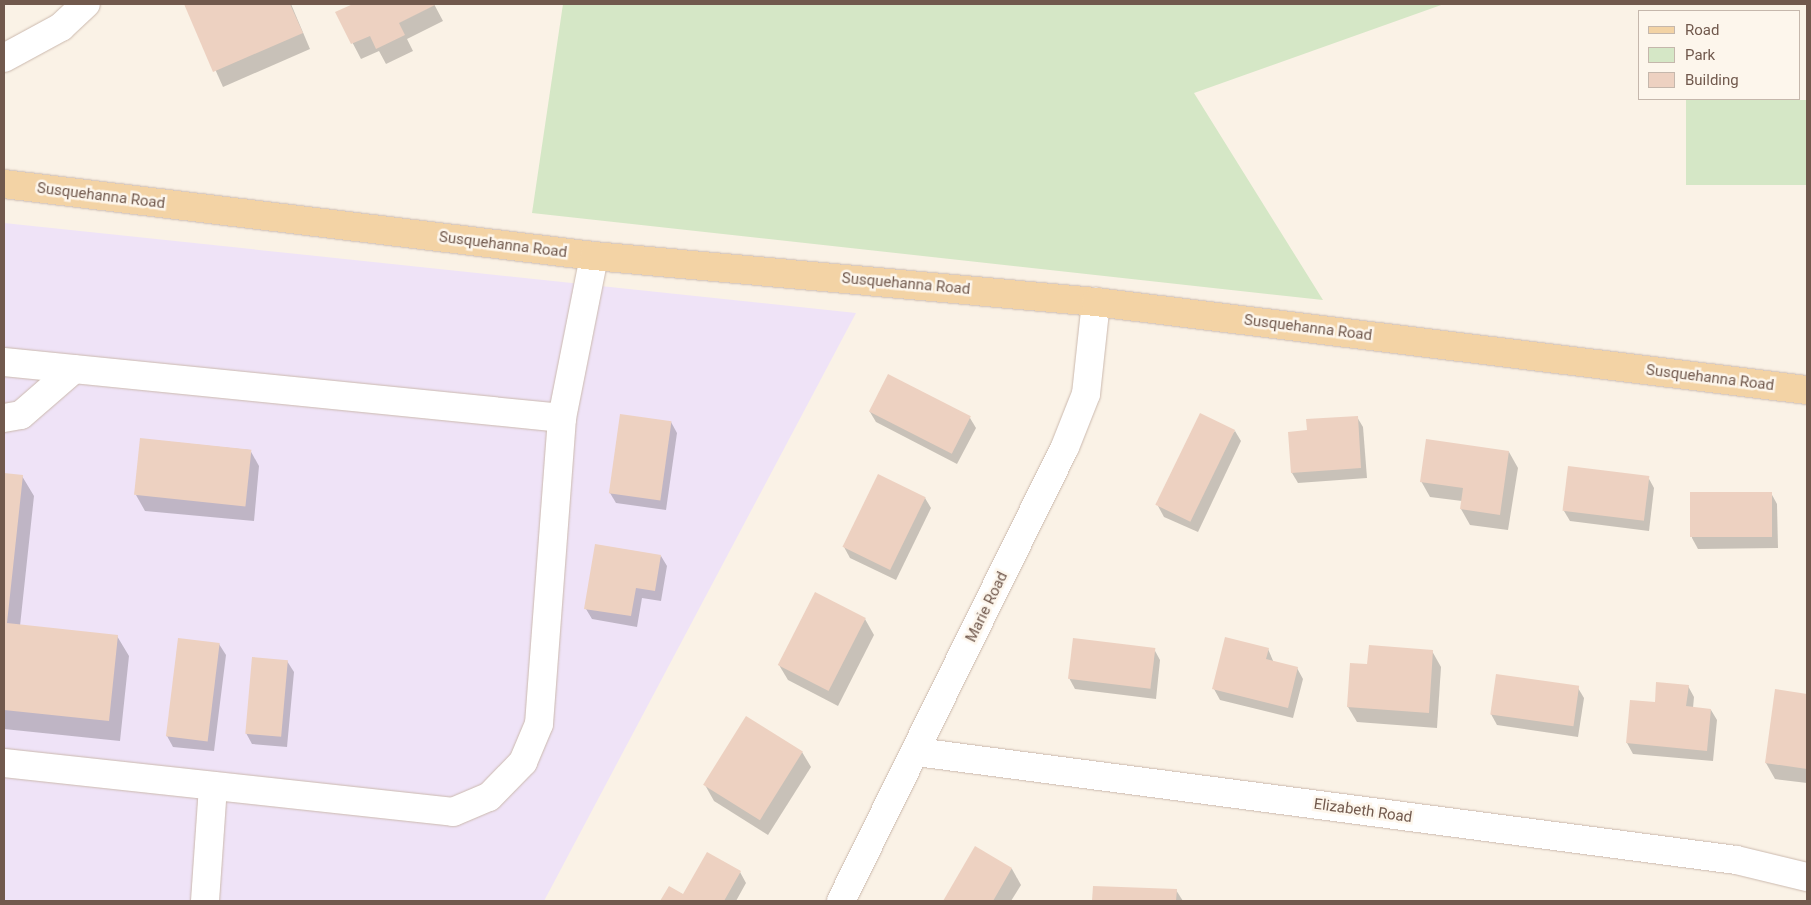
<!DOCTYPE html>
<style>
body{margin:0}
#map{position:relative;width:1811px;height:905px;overflow:hidden;background:#faf2e6;font-family:Roboto,sans-serif}
div>[style]{position:absolute}
.education>*{inset:0;background:#efe3f7}
.green>*{inset:0;background:#d5e7c6;transform-origin:0 0}
.shadow>*{inset:0;background:#0003}
.building>*{inset:0;background:#edd1c1;transform-origin:0 0}
.roads{filter:drop-shadow(0 0 1px #cbb9ae) drop-shadow(0 0 1px #cbb9ae)}
.minor>*{height:28px;margin:-14px;padding:0 14px;transform-origin:14px;border-radius:14px;background:#fff}
.major>*{height:28px;margin:-14px;padding:0 14px;transform-origin:14px;border-radius:14px;background:#f3d3a5}
span{translate:-50% -50%;white-space:nowrap;text-align:center;line-height:1.15;-webkit-text-stroke:5px #fdf6ec;paint-order:stroke}
.street-label{font-size:15px;color:#71594d}
.frame{position:absolute;inset:0;border:5px solid #71594d;pointer-events:none}
.legend{position:absolute;left:1638px;top:10px;width:162px;height:90px;box-sizing:border-box;background:#fdf6ec;border:1px solid #c5b7ac;margin:0;padding:6px 9px;list-style:none;font-size:15px;color:#71594d}
.legend li{display:flex;align-items:center;gap:10px;height:25px}
.legend b{width:25px;border:1px solid #c5b7ac}
</style>
<div id="map">
<div class="education">
<i style="clip-path:polygon(4px 223px,856px 313px,544px 901px,4px 901px)"></i>
</div>
<div class="green">
<i style="clip-path:polygon(563px 4px,1444px 4px,1194px 93px,1323px 300px,532px 213px)"></i>
<i style="left:1807px;top:100px;width:85px;height:121px;rotate:90deg"></i>
</div>
<div class="shadow">
<i style="clip-path:polygon(186px 4px,291px 4px,310px 49px,223px 87px)"></i>
<i style="clip-path:polygon(356px 4px,434px 4px,443px 21px,407px 39px,413px 51px,386px 64px,379px 51px,361px 59px,337px 13px)"></i>
<i style="clip-path:polygon(870px 412px,970px 418px,976px 428px,957px 464px,876px 422px)"></i>
<i style="clip-path:polygon(1357px 417px,1363px 427px,1367px 478px,1298px 483px,1292px 473px,1308px 432px)"></i>
<i style="clip-path:polygon(671px 422px,677px 433px,666px 510px,616px 503px,610px 493px)"></i>
<i style="clip-path:polygon(1235px 431px,1241px 441px,1198px 532px,1164px 517px,1158px 506px)"></i>
<i style="clip-path:polygon(142px 439px,250px 450px,259px 466px,254px 521px,145px 511px,136px 495px)"></i>
<i style="clip-path:polygon(1509px 452px,1518px 468px,1508px 530px,1470px 525px,1461px 509px,1462px 501px,1430px 497px,1421px 481px)"></i>
<i style="clip-path:polygon(4px 474px,22px 476px,34px 496px,20px 626px,117px 636px,129px 656px,120px 741px,4px 729px)"></i>
<i style="clip-path:polygon(1648px 477px,1654px 488px,1649px 531px,1570px 521px,1564px 511px)"></i>
<i style="clip-path:polygon(1771px 493px,1777px 504px,1778px 548px,1698px 549px,1692px 538px,1691px 494px)"></i>
<i style="clip-path:polygon(925px 498px,931px 508px,896px 580px,850px 558px,844px 547px)"></i>
<i style="clip-path:polygon(661px 556px,667px 566px,661px 601px,642px 598px,637px 627px,592px 619px,586px 609px)"></i>
<i style="clip-path:polygon(865px 619px,874px 635px,838px 706px,788px 680px,779px 665px)"></i>
<i style="clip-path:polygon(219px 644px,226px 655px,214px 751px,173px 747px,167px 736px)"></i>
<i style="clip-path:polygon(1154px 649px,1160px 660px,1156px 699px,1075px 689px,1069px 678px)"></i>
<i style="clip-path:polygon(1268px 649px,1274px 663px,1297px 668px,1303px 679px,1293px 718px,1220px 700px,1214px 689px)"></i>
<i style="clip-path:polygon(1432px 651px,1441px 667px,1437px 728px,1357px 722px,1348px 707px)"></i>
<i style="clip-path:polygon(287px 661px,294px 672px,287px 747px,252px 744px,246px 733px)"></i>
<i style="clip-path:polygon(1688px 686px,1694px 697px,1693px 708px,1711px 710px,1717px 720px,1713px 761px,1633px 754px,1627px 743px,1656px 703px)"></i>
<i style="clip-path:polygon(1578px 688px,1584px 698px,1578px 737px,1497px 725px,1491px 714px)"></i>
<i style="clip-path:polygon(1776px 691px,1807px 695px,1807px 783px,1775px 779px,1766px 763px)"></i>
<i style="clip-path:polygon(802px 752px,811px 767px,768px 835px,714px 801px,705px 785px)"></i>
<i style="clip-path:polygon(975px 848px,1012px 869px,1021px 885px,1011px 901px,945px 901px)"></i>
<i style="clip-path:polygon(740px 872px,746px 883px,736px 901px,662px 901px,669px 887px,684px 895px)"></i>
<i style="clip-path:polygon(1094px 887px,1176px 890px,1183px 901px,1093px 901px)"></i>
</div>
<div class="building">
<i style="clip-path:polygon(184px 4px,290px 4px,303px 33px,213px 72px)"></i>
<i style="clip-path:polygon(353px 4px,434px 4px,435px 5px,399px 23px,405px 35px,376px 49px,370px 36px,351px 44px,335px 12px)"></i>
<i style="left:888px;top:374px;width:93px;height:42px;rotate:27deg"></i>
<i style="left:1200px;top:413px;width:39px;height:102px;rotate:26deg"></i>
<i style="left:620px;top:414px;width:52px;height:80px;rotate:8deg"></i>
<i style="clip-path:polygon(1358px 416px,1361px 468px,1291px 473px,1288px 432px,1307px 430px,1306px 419px)"></i>
<i style="left:140px;top:438px;width:112px;height:57px;rotate:6deg"></i>
<i style="clip-path:polygon(1426px 439px,1509px 451px,1500px 515px,1460px 509px,1463px 488px,1420px 482px)"></i>
<i style="left:1568px;top:466px;width:82px;height:45px;rotate:7deg"></i>
<i style="clip-path:polygon(4px 473px,23px 475px,7px 623px,118px 635px,109px 721px,4px 710px)"></i>
<i style="left:878px;top:474px;width:53px;height:81px;rotate:26deg"></i>
<i style="left:1772px;top:492px;width:45px;height:82px;rotate:90deg"></i>
<i style="clip-path:polygon(595px 544px,661px 555px,655px 591px,636px 588px,631px 616px,584px 609px)"></i>
<i style="left:815px;top:592px;width:57px;height:82px;rotate:27deg"></i>
<i style="clip-path:polygon(1225px 637px,1269px 648px,1266px 659px,1298px 667px,1288px 708px,1212px 689px)"></i>
<i style="left:178px;top:638px;width:42px;height:99px;rotate:7deg"></i>
<i style="left:1073px;top:638px;width:83px;height:41px;rotate:7deg"></i>
<i style="clip-path:polygon(1369px 645px,1433px 650px,1429px 713px,1347px 707px,1350px 663px,1367px 664px)"></i>
<i style="left:252px;top:657px;width:36px;height:77px;rotate:5deg"></i>
<i style="left:1496px;top:674px;width:84px;height:41px;rotate:8deg"></i>
<i style="clip-path:polygon(1656px 682px,1689px 685px,1686px 706px,1711px 709px,1707px 751px,1626px 743px,1630px 700px,1655px 702px)"></i>
<i style="clip-path:polygon(1775px 689px,1807px 694px,1807px 769px,1765px 763px)"></i>
<i style="left:746px;top:716px;width:67px;height:81px;rotate:32deg"></i>
<i style="clip-path:polygon(975px 846px,1012px 868px,993px 901px,943px 901px)"></i>
<i style="clip-path:polygon(707px 852px,741px 871px,724px 901px,660px 901px,669px 886px,683px 894px)"></i>
<i style="clip-path:polygon(1093px 886px,1177px 889px,1176px 901px,1092px 901px)"></i>
</div>
<div class="roads">
<div class="minor">
<i style="left:4px;top:58px;width:65px;rotate:-28.5deg"></i>
<i style="left:61px;top:27px;width:34px;rotate:-43deg"></i>
<i style="left:4px;top:362px;width:561px;rotate:5.73deg"></i>
<i style="left:4px;top:418px;width:17px;rotate:-10deg"></i>
<i style="left:21px;top:415px;width:70px;rotate:-41deg"></i>
<i style="left:917px;top:752px;width:826px;rotate:7.51deg"></i>
<i style="left:1736px;top:860px;width:73px;rotate:13.5deg"></i>
<i style="left:4px;top:763px;width:452px;rotate:6.2deg"></i>
<i style="left:453px;top:812px;width:39px;rotate:-23deg"></i>
<i style="left:489px;top:797px;width:49px;rotate:-45.8deg"></i>
<i style="left:523px;top:762px;width:41px;rotate:-67.2deg"></i>
<i style="left:539px;top:724px;width:307px;rotate:-85.7deg"></i>
<i style="left:562px;top:418px;width:165px;rotate:-78.8deg"></i>
<i style="left:205px;top:901px;width:115px;rotate:-86deg"></i>
<i style="left:841px;top:901px;width:506px;rotate:-63.74deg"></i>
<i style="left:1065px;top:447px;width:57px;rotate:-68.4deg"></i>
<i style="left:1086px;top:394px;width:93px;rotate:-83.8deg"></i>
</div>
<div class="major">
<i style="left:4px;top:184px;width:594px;rotate:6.96deg"></i>
<i style="left:594px;top:256px;width:504px;rotate:5.24deg"></i>
<i style="left:1096px;top:302px;width:716px;rotate:7.06deg"></i>
</div>
</div>
<div class="street-label">
<span style="left:101px;top:196px;rotate:7deg">Susquehanna Road</span>
<span style="left:503px;top:245px;rotate:7deg">Susquehanna Road</span>
<span style="left:906px;top:284px;rotate:5deg">Susquehanna Road</span>
<span style="left:1308px;top:328px;rotate:7deg">Susquehanna Road</span>
<span style="left:1710px;top:378px;rotate:7deg">Susquehanna Road</span>
<span style="left:987px;top:607px;rotate:-64deg">Marie Road</span>
<span style="left:1363px;top:811px;rotate:8deg">Elizabeth Road</span>
</div>
<div class="frame"></div>
<ul class="legend">
<li><b style="height:6px;background:#f3d3a5"></b>Road</li>
<li><b style="height:14px;background:#d5e7c6"></b>Park</li>
<li><b style="height:14px;background:#edd1c1"></b>Building</li>
</ul>
</div>
